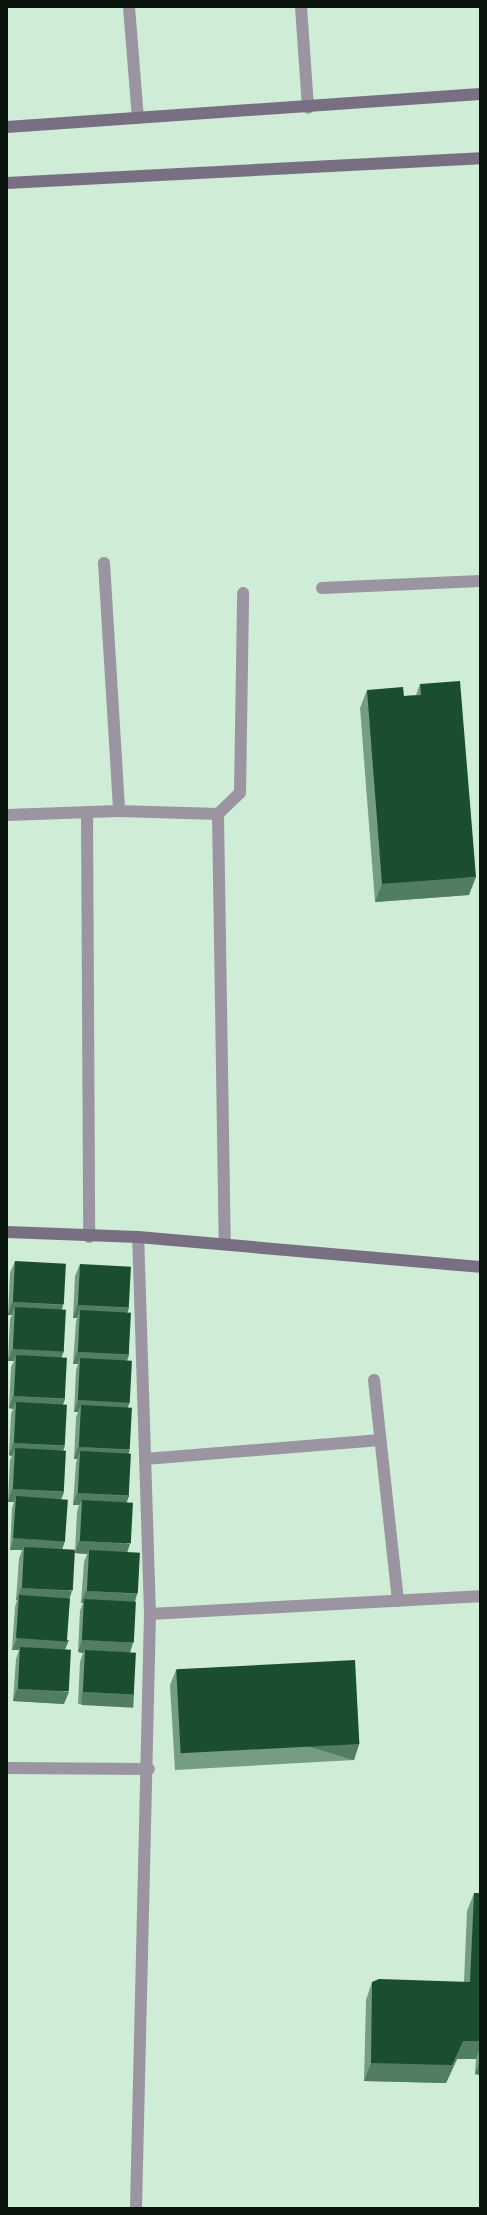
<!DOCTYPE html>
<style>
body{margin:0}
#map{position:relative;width:487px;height:2215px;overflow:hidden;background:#ceecd6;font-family:Signika,sans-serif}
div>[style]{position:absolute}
.street>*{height:12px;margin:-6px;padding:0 6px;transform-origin:6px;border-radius:6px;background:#9b95a1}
.secondary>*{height:12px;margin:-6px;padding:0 6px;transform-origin:6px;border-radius:6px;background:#786f82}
.wall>*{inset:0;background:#749d82}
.shaded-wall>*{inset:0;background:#517d61;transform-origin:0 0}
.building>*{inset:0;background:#1b4e2f;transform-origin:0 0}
span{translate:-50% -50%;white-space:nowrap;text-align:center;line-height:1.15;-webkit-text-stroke:4px #ceecd6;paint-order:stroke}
.frame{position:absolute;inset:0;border:8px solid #09140c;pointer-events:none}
</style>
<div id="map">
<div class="street">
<i style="left:129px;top:7px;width:111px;rotate:85.4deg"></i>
<i style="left:301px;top:7px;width:101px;rotate:86deg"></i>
<i style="left:104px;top:563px;width:248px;rotate:86.5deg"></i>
<i style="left:322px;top:588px;width:158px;rotate:-2.5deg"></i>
<i style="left:87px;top:812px;width:425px;rotate:89.7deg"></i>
<i style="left:218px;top:814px;width:430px;rotate:89.1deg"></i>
<i style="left:7px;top:815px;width:112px;rotate:-2deg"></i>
<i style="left:119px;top:811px;width:99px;rotate:1.7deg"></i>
<i style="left:218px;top:814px;width:30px;rotate:-44deg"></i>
<i style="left:240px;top:793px;width:200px;rotate:-89.1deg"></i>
<i style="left:374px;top:1380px;width:222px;rotate:83.8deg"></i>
<i style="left:145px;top:1459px;width:236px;rotate:-4.6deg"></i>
<i style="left:150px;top:1614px;width:330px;rotate:-3.1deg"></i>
<i style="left:7px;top:1768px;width:142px;rotate:0.4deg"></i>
<i style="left:136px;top:2208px;width:594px;rotate:-88.65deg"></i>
<i style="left:150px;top:1614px;width:377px;rotate:-91.8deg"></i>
</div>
<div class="secondary">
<i style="left:7px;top:127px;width:474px;rotate:-4deg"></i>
<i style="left:7px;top:183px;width:474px;rotate:-3deg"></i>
<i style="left:7px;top:1232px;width:131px;rotate:2.2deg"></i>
<i style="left:138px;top:1237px;width:343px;rotate:5deg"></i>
</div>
<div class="wall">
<i style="clip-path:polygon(420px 684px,469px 895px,375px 902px,360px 708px,367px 690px,404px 696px,416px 695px)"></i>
<i style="clip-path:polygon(15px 1261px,63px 1305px,62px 1310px,62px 1357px,65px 1399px,63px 1405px,64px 1492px,61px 1499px,62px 1549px,70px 1599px,65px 1650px,64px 1704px,13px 1701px,16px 1659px,19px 1650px,12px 1650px,15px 1607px,17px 1600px,16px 1600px,19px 1559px,22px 1550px,10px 1550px,12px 1508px,14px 1502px,8px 1502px,10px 1460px,12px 1456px,9px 1455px,11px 1414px,13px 1409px,9px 1408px,11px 1367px,14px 1361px,8px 1361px,10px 1319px,12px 1315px,8px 1315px,10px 1273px)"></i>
<i style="clip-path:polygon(80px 1264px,129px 1308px,127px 1313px,129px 1355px,127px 1361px,129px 1496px,127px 1502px,127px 1552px,137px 1594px,135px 1602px,130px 1653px,134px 1695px,130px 1707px,78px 1704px,80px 1662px,83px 1653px,78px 1652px,80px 1611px,83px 1603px,81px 1603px,84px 1562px,87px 1554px,75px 1553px,77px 1512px,79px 1505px,73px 1505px,76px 1463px,77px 1459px,74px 1459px,76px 1417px,78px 1412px,74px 1412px,76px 1370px,78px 1364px,73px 1364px,76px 1322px,77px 1318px,73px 1318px,75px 1276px)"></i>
<i style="clip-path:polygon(176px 1670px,359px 1744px,354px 1760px,175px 1770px,170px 1685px)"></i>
<i style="clip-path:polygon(474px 1893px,480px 1893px,480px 2075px,475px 2074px,476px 2059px,457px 2059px,446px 2083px,364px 2081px,366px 2000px,372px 1982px,464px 1982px,467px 1911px)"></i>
</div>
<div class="shaded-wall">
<i style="clip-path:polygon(476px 877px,469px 895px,375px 902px,382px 884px)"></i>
<i style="clip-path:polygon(12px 1302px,63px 1305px,59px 1318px,15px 1307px,12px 1315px,8px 1315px)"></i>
<i style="clip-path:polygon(77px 1305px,129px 1308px,124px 1321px,80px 1310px,77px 1318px,73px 1318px)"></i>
<i style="clip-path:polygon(12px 1349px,64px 1351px,59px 1364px,16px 1355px,14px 1361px,8px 1361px)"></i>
<i style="clip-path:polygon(77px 1352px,129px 1355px,124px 1367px,80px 1358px,78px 1364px,73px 1364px)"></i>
<i style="clip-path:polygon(13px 1396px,65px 1399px,60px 1411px,16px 1402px,13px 1409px,9px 1408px)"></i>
<i style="clip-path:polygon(78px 1400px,130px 1402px,125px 1414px,81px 1405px,78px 1412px,74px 1412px)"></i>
<i style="clip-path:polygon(13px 1443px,65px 1446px,60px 1458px,15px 1448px,12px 1456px,9px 1455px)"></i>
<i style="clip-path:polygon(78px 1447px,130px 1450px,125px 1462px,80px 1451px,77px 1459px,74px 1459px)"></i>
<i style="clip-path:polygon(12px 1489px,64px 1492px,59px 1505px,16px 1496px,14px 1502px,8px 1502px)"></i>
<i style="clip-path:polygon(77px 1493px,129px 1496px,124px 1508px,82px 1500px,79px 1505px,73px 1505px)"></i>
<i style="clip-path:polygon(14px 1538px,65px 1541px,61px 1553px,24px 1547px,22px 1550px,10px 1550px)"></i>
<i style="clip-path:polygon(79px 1541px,130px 1544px,126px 1556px,89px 1550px,87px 1554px,75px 1553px)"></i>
<i style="clip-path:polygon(21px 1588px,72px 1591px,68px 1603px,19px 1595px,17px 1600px,16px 1600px)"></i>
<i style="clip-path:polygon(86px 1591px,137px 1594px,133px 1606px,84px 1599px,83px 1603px,81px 1603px)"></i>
<i style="clip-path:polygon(17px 1638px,69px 1640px,64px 1652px,20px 1647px,19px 1650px,12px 1650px)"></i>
<i style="clip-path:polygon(82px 1640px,133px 1643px,129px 1656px,85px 1650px,83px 1653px,78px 1652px)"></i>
<i style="clip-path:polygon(17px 1689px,69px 1692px,64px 1704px,13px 1701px)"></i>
<i style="left:82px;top:1692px;width:52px;height:13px;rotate:3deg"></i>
<i style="left:359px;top:1744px;width:17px;height:179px;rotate:107deg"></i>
<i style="clip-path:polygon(463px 2041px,480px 2041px,480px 2048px,476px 2059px,457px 2059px,446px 2083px,364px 2081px,371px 2063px)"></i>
<i style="clip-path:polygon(480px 2061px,480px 2075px,475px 2074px)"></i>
</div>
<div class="building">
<i style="clip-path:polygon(460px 681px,476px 877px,382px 884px,367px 690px,403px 687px,404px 696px,421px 695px,420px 684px)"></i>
<i style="left:15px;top:1261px;width:51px;height:41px;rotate:3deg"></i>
<i style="left:80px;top:1264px;width:51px;height:41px;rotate:3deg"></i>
<i style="left:15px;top:1307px;width:51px;height:42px;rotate:3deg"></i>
<i style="left:80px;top:1310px;width:51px;height:42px;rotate:3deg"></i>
<i style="left:16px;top:1355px;width:51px;height:41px;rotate:3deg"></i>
<i style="left:80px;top:1358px;width:52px;height:42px;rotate:3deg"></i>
<i style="left:16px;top:1402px;width:51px;height:41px;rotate:3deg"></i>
<i style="left:81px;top:1405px;width:51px;height:42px;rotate:3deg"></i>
<i style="left:15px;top:1448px;width:51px;height:41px;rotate:3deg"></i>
<i style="left:80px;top:1451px;width:51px;height:42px;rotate:3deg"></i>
<i style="left:16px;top:1496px;width:52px;height:42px;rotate:4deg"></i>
<i style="left:82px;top:1500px;width:51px;height:41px;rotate:3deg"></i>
<i style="left:24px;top:1547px;width:51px;height:41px;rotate:3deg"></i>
<i style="left:89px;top:1550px;width:51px;height:41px;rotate:3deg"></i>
<i style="left:19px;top:1595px;width:51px;height:43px;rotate:4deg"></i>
<i style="left:84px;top:1599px;width:52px;height:41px;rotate:3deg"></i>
<i style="left:20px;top:1647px;width:51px;height:42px;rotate:3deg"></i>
<i style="left:85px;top:1650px;width:51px;height:42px;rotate:3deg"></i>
<i style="left:355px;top:1660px;width:84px;height:179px;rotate:87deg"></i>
<i style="clip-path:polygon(474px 1893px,480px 1893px,480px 2041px,463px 2041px,452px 2065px,371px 2063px,372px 1982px,379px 1979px,470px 1982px)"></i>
</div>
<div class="frame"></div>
</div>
